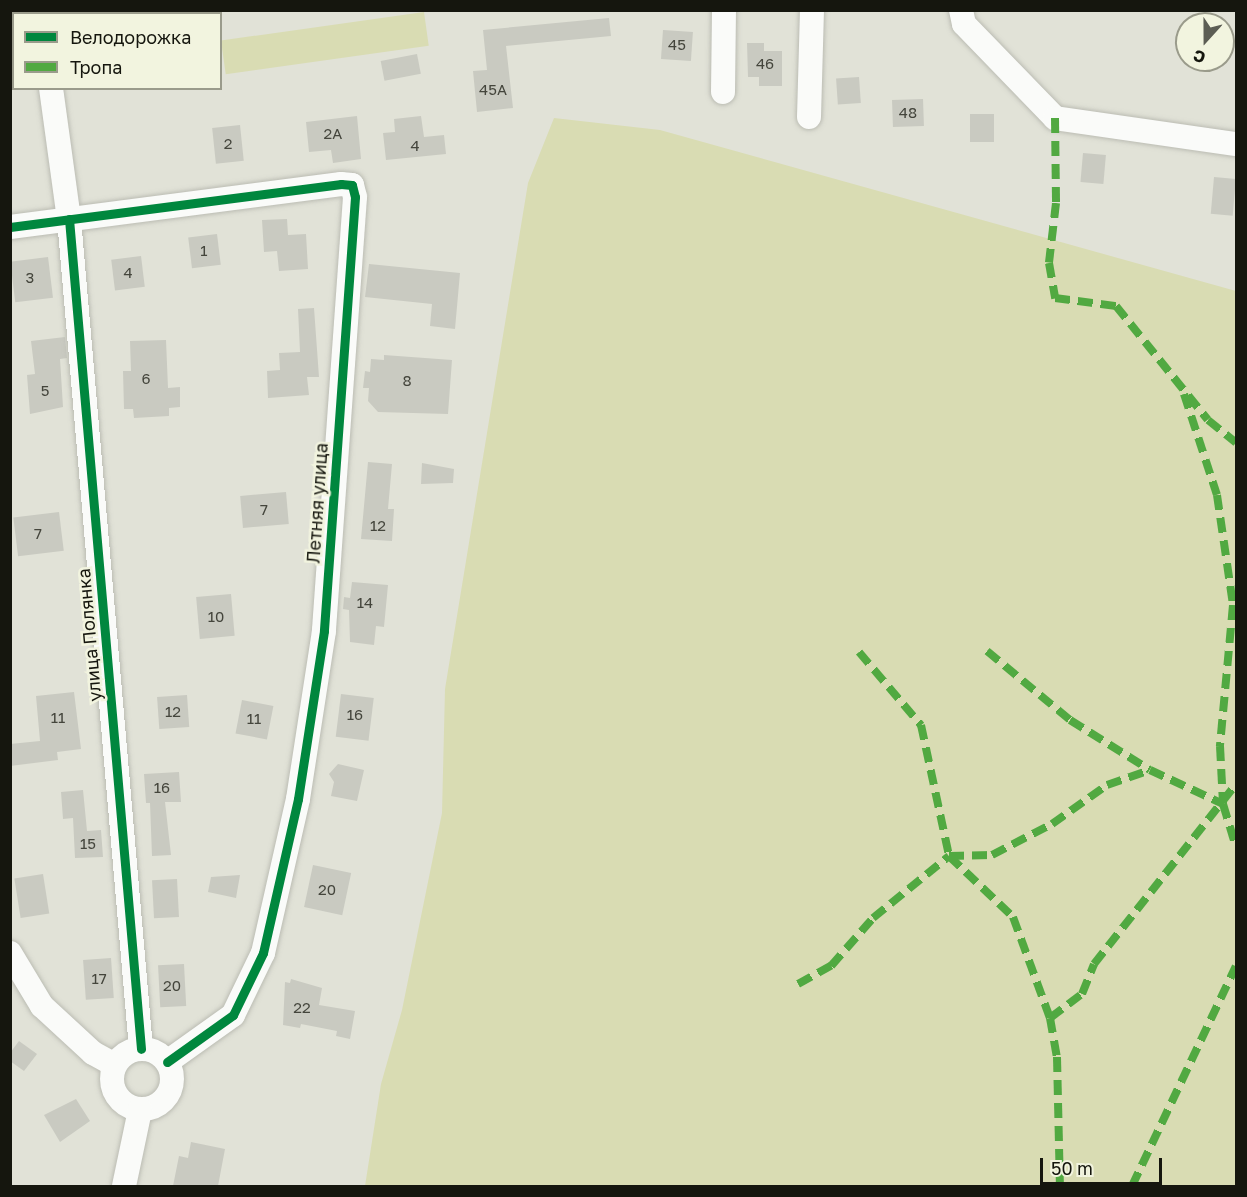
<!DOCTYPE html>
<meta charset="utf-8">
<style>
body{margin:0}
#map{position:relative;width:1247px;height:1197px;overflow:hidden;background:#e1e2d7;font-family:"Golos Text",sans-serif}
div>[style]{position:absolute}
.green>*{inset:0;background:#d9dcb3;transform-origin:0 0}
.building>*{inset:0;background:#c9cac1;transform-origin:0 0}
.roads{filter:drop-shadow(0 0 2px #bbbcb3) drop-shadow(0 0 2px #bbbcb3)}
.minor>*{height:24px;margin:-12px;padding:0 12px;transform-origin:12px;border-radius:12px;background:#fafbf9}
.minor>.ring{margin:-12px;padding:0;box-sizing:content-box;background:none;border:24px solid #fafbf9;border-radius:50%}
.quiet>*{height:8px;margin-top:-4px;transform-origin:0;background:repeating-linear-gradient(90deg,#51a941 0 15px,transparent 0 23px)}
.cycleway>*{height:9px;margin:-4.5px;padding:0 4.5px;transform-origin:4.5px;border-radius:4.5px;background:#00873e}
span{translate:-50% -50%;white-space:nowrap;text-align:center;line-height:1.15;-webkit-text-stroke:5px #f2f4df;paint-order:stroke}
.number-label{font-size:15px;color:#44453c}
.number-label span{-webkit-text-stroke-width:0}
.street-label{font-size:18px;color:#15160e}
.frame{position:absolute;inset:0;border:12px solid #15160e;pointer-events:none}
.legend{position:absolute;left:12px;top:12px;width:210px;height:78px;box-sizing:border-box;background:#f2f4df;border:2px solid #9a9b8b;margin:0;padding:8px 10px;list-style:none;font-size:18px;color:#15160e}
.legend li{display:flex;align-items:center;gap:12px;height:30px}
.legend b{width:30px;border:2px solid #9a9b8b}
.north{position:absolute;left:1175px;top:12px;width:60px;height:60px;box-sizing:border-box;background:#f2f4df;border:2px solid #9a9b8b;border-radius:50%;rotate:201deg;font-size:16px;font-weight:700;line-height:24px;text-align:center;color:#15160e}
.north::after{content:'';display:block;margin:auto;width:21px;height:27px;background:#5c5d54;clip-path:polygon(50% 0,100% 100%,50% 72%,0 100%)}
.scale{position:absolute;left:1040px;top:1158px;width:122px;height:27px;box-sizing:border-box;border:3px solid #15160e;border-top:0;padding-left:8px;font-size:18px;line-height:21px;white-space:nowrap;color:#15160e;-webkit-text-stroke:4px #f2f4df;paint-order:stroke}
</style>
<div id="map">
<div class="green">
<i style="left:424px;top:12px;width:34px;height:205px;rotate:82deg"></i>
<i style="clip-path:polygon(554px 118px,660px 130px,1236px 291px,1236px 1186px,365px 1186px,381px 1084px,402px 1010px,442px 813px,445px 689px,528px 183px)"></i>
</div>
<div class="building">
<i style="clip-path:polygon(609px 18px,611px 36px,506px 46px,513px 108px,477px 112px,473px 71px,487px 70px,483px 30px)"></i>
<i style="left:663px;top:30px;width:30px;height:29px;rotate:4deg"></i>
<i style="clip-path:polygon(747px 43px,764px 43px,764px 51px,782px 51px,782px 86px,759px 86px,759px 77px,748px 77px)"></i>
<i style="left:417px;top:54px;width:20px;height:37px;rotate:79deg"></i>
<i style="left:859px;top:77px;width:26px;height:23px;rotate:86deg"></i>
<i style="left:923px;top:99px;width:27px;height:31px;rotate:88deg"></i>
<i style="left:970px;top:114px;width:24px;height:28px"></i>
<i style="clip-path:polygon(357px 116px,361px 159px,333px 163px,331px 150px,309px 152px,306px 122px)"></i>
<i style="clip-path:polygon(421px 116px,424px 137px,444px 135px,446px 154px,386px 160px,383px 133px,395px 132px,394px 119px)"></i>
<i style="left:240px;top:125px;width:36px;height:28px;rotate:84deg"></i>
<i style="left:1083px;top:153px;width:23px;height:29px;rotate:5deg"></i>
<i style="left:1214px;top:177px;width:22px;height:37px;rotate:5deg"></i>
<i style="clip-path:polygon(287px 219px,288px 235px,306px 234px,308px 269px,279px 271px,277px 251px,264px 252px,262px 220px)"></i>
<i style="left:217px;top:234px;width:31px;height:29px;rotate:83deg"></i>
<i style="left:141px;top:256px;width:31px;height:30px;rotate:83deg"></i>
<i style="left:48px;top:257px;width:41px;height:38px;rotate:83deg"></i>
<i style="clip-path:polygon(369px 264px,460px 273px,455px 329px,430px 326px,432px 304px,365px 297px)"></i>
<i style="clip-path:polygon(314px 308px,319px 377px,307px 377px,309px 395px,268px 398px,267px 371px,280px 370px,279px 353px,300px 352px,298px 309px)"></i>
<i style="clip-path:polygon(65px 337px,67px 358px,60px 359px,63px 407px,30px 414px,27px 375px,35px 374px,31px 341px)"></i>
<i style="clip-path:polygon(166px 340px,168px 388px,180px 387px,180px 407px,169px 408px,169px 416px,134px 418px,133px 409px,124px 409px,123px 371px,131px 371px,130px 341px)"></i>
<i style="clip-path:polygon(384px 355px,452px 360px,448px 414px,378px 412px,368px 401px,369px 388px,363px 388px,365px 371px,370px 372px,371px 359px,384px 360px)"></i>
<i style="clip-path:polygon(368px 462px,392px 464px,388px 509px,394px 509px,392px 541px,361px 539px)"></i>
<i style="clip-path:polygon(422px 463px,454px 469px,453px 483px,421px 484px)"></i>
<i style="left:286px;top:492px;width:32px;height:46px;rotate:85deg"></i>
<i style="left:59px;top:512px;width:39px;height:46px;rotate:83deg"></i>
<i style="clip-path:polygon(352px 582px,388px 585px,384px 627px,376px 626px,374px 645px,350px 642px,349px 610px,343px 609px,344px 597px,350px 598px)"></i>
<i style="left:231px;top:594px;width:42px;height:35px;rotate:85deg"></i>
<i style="clip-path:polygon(74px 692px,81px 749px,57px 752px,58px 760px,10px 766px,10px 744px,40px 741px,36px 696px)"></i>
<i style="left:341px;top:694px;width:33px;height:43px;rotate:7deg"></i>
<i style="left:187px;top:695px;width:32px;height:30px;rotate:86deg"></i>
<i style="left:242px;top:700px;width:32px;height:34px;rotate:11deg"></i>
<i style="clip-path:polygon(338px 764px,364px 770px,357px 801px,331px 796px,334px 782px,329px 774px)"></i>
<i style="clip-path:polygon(179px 772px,181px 802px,165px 802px,171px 855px,152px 856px,150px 803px,146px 803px,144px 774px)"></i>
<i style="clip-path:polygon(83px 790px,87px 831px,101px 830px,103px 857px,75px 858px,73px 818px,63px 819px,61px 792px)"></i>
<i style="left:313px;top:865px;width:39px;height:43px;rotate:12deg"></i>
<i style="left:43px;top:874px;width:40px;height:29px;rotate:81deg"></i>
<i style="clip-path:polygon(240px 875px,236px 898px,208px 892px,211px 877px)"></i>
<i style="left:177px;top:879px;width:38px;height:25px;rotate:87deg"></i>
<i style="left:111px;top:958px;width:40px;height:28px;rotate:86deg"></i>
<i style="left:184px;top:964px;width:42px;height:26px;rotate:87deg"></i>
<i style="clip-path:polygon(291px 979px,322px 988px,319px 1005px,355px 1011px,350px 1039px,336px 1036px,337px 1031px,301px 1024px,300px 1028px,283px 1025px,285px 982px,290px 983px)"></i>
<i style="clip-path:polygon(19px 1041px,37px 1054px,24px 1071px,10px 1061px,10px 1053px)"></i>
<i style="clip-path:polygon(76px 1099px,90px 1121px,60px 1142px,44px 1115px)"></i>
<i style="clip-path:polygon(191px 1142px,225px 1149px,218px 1186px,173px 1186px,179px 1156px,188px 1158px)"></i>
</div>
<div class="roads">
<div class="minor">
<i style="left:961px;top:10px;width:14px;rotate:78deg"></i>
<i style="left:964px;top:24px;width:131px;rotate:45.9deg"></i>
<i style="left:1055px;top:118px;width:183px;rotate:8.2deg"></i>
<i style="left:181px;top:14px;width:21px;rotate:-11deg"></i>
<i style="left:10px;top:37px;width:4px"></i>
<i style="left:51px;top:88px;width:132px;rotate:82.2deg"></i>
<i style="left:69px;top:219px;width:833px;rotate:85.04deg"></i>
<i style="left:723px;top:92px;width:82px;rotate:-89.3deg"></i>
<i style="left:809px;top:117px;width:107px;rotate:-88.4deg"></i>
<i style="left:10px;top:227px;width:334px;rotate:-7.4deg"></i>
<i style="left:341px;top:184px;width:11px;rotate:5deg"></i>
<i style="left:352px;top:185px;width:12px;rotate:76deg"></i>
<i style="left:355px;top:197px;width:435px;rotate:94.1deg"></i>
<i style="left:324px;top:631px;width:170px;rotate:98.8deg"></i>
<i style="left:298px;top:799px;width:158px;rotate:102.8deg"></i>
<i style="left:263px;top:953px;width:69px;rotate:115.8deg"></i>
<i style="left:233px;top:1015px;width:81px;rotate:144.5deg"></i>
<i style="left:10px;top:953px;width:62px;rotate:58.9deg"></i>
<i style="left:42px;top:1006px;width:69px;rotate:42.7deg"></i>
<i style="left:93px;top:1053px;width:25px;rotate:29deg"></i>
<i class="ring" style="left:112px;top:1049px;width:36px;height:36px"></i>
<i style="left:124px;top:1186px;width:78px;rotate:-78.1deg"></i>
</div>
</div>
<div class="quiet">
<i style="left:1055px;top:118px;width:85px;rotate:89.3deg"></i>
<i style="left:1056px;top:203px;width:60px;rotate:96.7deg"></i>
<i style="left:1049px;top:263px;width:36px;rotate:80deg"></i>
<i style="left:1055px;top:298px;width:62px;rotate:7.5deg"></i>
<i style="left:1116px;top:306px;width:146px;rotate:51.1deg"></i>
<i style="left:1208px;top:420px;width:36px;rotate:39deg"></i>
<i style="left:1184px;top:394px;width:106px;rotate:71.9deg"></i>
<i style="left:1217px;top:495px;width:111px;rotate:81.7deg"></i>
<i style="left:1233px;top:605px;width:142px;rotate:95.3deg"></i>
<i style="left:1220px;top:746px;width:58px;rotate:87deg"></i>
<i style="left:987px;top:651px;width:108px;rotate:39.7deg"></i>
<i style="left:1070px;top:720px;width:94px;rotate:32deg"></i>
<i style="left:859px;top:652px;width:96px;rotate:49.7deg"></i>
<i style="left:921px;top:725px;width:134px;rotate:77.9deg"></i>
<i style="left:949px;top:856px;width:88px;rotate:43.6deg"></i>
<i style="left:1013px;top:917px;width:108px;rotate:69.9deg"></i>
<i style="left:1050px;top:1018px;width:40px;rotate:80deg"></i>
<i style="left:1057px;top:1057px;width:129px;rotate:88.7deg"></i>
<i style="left:798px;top:984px;width:38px;rotate:-29deg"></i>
<i style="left:831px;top:966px;width:64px;rotate:-48.8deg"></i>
<i style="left:873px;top:918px;width:98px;rotate:-39.2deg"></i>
<i style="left:949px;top:856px;width:43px;rotate:-1.3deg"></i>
<i style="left:992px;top:855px;width:68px;rotate:-27.3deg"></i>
<i style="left:1052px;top:824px;width:67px;rotate:-35.3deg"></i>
<i style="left:1107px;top:785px;width:46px;rotate:-19.2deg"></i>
<i style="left:1150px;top:770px;width:81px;rotate:25deg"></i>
<i style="left:1223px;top:804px;width:45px;rotate:73.2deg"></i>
<i style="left:1050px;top:1018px;width:40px;rotate:-37deg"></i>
<i style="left:1082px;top:994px;width:32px;rotate:-68deg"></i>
<i style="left:1094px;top:964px;width:229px;rotate:-51.7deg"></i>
<i style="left:1132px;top:1186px;width:243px;rotate:-64.7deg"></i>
</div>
<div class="cycleway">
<i style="left:69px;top:219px;width:833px;rotate:85.04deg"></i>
<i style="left:10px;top:227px;width:334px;rotate:-7.4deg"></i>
<i style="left:341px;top:184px;width:11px;rotate:5deg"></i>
<i style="left:352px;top:185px;width:12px;rotate:76deg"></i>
<i style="left:355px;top:197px;width:435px;rotate:94.1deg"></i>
<i style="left:324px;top:631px;width:170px;rotate:98.8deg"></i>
<i style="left:298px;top:799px;width:158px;rotate:102.8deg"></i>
<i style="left:263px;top:953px;width:69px;rotate:115.8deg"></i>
<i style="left:233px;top:1015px;width:81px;rotate:144.5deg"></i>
</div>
<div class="number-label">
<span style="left:677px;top:45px">45</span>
<span style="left:765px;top:64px">46</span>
<span style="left:493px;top:90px">45А</span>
<span style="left:908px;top:113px">48</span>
<span style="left:333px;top:134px">2А</span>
<span style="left:228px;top:144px">2</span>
<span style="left:415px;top:146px">4</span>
<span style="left:204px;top:251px">1</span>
<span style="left:128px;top:273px">4</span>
<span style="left:30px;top:278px">3</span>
<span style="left:146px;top:379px">6</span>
<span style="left:407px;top:381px">8</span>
<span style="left:45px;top:391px">5</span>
<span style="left:264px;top:510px">7</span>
<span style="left:378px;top:526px">12</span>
<span style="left:38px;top:534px">7</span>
<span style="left:365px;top:603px">14</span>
<span style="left:216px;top:617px">10</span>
<span style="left:173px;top:712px">12</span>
<span style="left:355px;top:715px">16</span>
<span style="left:58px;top:718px">11</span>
<span style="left:254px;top:719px">11</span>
<span style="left:162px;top:788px">16</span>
<span style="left:88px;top:844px">15</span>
<span style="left:327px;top:890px">20</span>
<span style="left:99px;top:979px">17</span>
<span style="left:172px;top:986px">20</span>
<span style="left:302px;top:1008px">22</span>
</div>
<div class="street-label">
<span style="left:317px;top:503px;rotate:-86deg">Летняя улица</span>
<span style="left:89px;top:635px;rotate:-95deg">улица Полянка</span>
</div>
<div class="frame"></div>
<ul class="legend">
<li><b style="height:8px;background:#00873e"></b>Велодорожка</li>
<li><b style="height:8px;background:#51a941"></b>Тропа</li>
</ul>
<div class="north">С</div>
<div class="scale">50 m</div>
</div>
